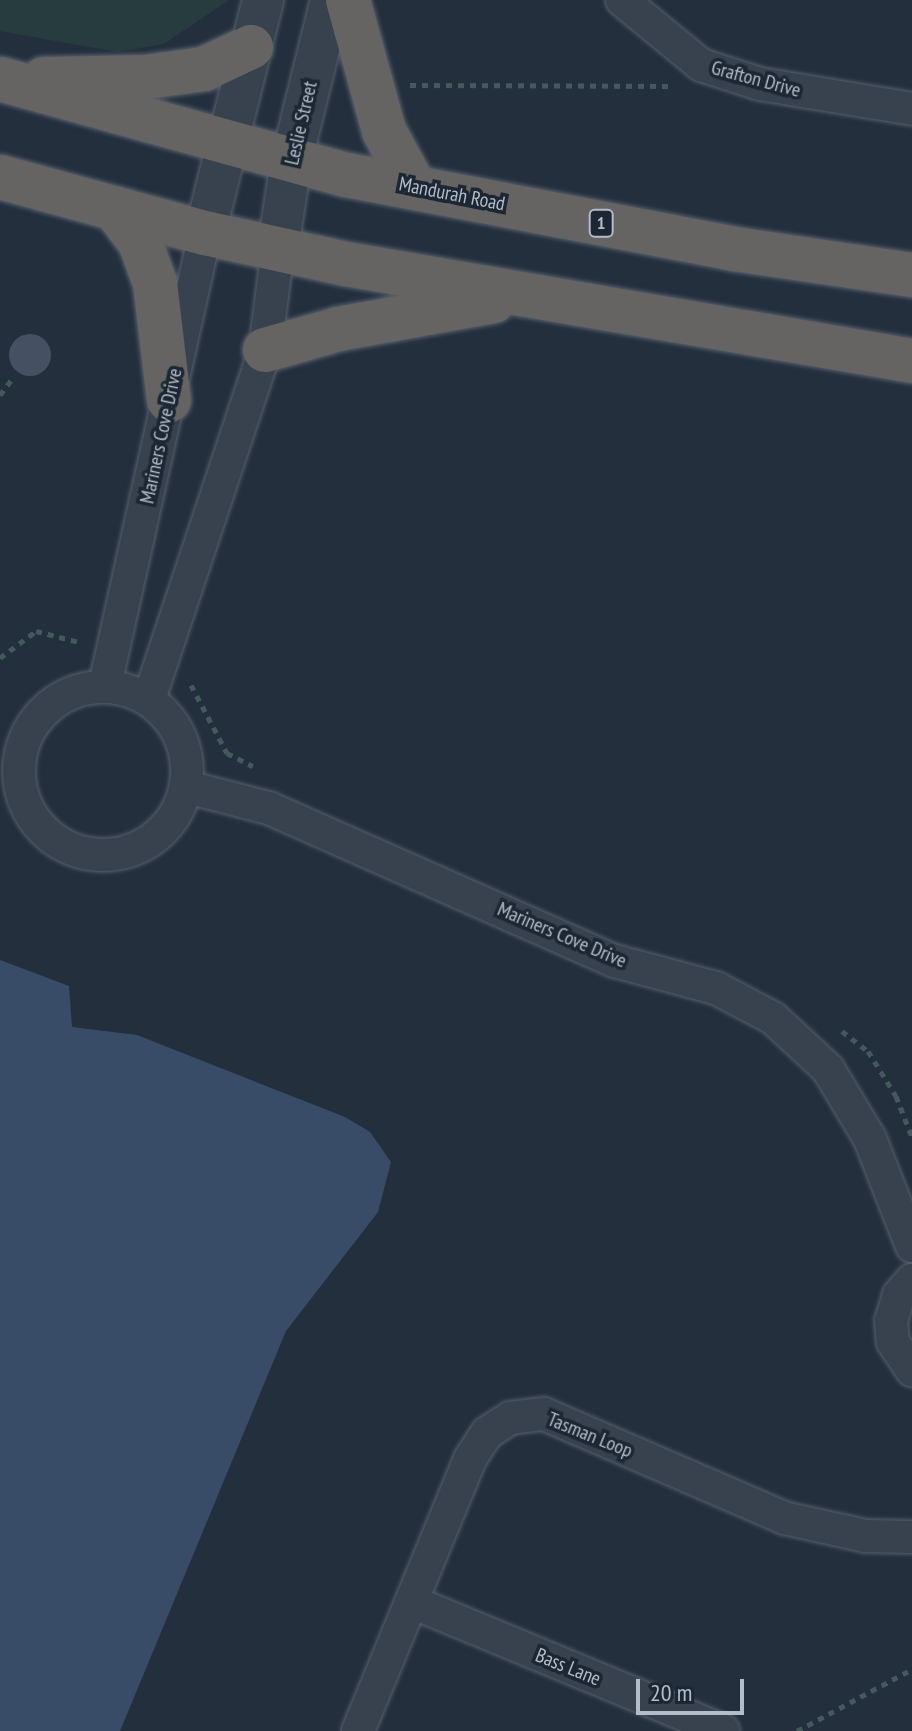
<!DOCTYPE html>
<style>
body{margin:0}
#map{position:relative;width:912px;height:1731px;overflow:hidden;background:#242f3e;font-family:"PT Sans Narrow",sans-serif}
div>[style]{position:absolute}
.green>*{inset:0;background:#263c3f}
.water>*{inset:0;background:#394c67}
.building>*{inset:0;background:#455162}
.round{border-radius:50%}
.path>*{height:5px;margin-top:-2.5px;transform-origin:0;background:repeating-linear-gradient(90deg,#44595c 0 6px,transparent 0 12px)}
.roads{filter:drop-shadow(0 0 2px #565f6c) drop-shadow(0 0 2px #565f6c)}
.minor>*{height:32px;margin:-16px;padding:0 16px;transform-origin:16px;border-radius:16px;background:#38414e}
.minor>.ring{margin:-16px;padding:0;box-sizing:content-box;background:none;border:32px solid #38414e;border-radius:50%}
.tertiary>*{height:40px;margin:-20px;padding:0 20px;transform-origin:20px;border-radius:20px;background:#38414e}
.trunk>*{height:44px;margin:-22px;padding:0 22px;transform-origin:22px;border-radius:22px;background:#656462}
span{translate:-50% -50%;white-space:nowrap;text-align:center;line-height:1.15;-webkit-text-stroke:7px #1d2633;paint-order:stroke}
.shield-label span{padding:2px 6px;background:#1d2633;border:2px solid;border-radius:6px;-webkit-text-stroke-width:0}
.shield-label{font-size:18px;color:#b4bcc9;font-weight:700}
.street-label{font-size:20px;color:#b4bcc9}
.scale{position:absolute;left:636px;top:1679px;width:108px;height:36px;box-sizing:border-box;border:4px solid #b4bcc9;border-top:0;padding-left:10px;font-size:24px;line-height:28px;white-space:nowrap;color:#b4bcc9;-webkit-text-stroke:6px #1d2633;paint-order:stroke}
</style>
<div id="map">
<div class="green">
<i style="clip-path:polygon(0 0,229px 0,164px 44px,117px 52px,0 31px)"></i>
</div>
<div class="water">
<i style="clip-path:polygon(0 960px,69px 986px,72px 1027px,137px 1035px,345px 1117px,370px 1132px,391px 1162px,378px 1212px,286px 1331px,120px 1731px,0 1731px)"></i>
</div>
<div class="building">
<i class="round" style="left:9px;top:334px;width:42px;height:42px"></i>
</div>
<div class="path">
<i style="left:410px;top:85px;width:262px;rotate:0.2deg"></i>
<i style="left:0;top:395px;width:21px;rotate:-53deg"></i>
<i style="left:0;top:658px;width:45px;rotate:-36.9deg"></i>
<i style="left:36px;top:631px;width:44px;rotate:14.3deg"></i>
<i style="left:191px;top:685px;width:77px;rotate:62.1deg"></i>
<i style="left:227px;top:753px;width:29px;rotate:27deg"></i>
<i style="left:842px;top:1031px;width:33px;rotate:38deg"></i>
<i style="left:868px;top:1051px;width:53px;rotate:58.1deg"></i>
<i style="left:896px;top:1096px;width:44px;rotate:68.7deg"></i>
<i style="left:797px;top:1731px;width:131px;rotate:-28.3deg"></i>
</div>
<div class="roads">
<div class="minor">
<i style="left:622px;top:0;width:102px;rotate:39.4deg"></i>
<i style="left:701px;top:65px;width:62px;rotate:17.9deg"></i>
<i style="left:760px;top:84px;width:154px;rotate:9.3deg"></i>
<i style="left:105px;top:685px;width:463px;rotate:-77.5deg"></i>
<i class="ring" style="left:19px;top:687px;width:136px;height:136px"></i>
<i style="left:149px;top:699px;width:368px;rotate:-71.6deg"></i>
<i style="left:265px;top:350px;width:103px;rotate:-82.7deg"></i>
<i style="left:187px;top:787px;width:85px;rotate:14.4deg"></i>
<i style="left:269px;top:808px;width:378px;rotate:23.9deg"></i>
<i style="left:615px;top:961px;width:105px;rotate:15deg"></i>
<i style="left:716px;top:988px;width:64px;rotate:27.8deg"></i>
<i style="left:773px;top:1018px;width:75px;rotate:42.8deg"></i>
<i style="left:828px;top:1069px;width:82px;rotate:59deg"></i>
<i style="left:870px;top:1139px;width:115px;rotate:68.6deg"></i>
<i style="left:912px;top:1280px;width:20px;rotate:131deg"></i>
<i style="left:899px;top:1295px;width:27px;rotate:107deg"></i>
<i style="left:891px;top:1321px;width:21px;rotate:85deg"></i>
<i style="left:893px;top:1342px;width:34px;rotate:56deg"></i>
<i style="left:412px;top:1602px;width:337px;rotate:22.5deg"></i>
<i style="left:358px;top:1731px;width:294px;rotate:-67.6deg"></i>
<i style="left:470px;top:1459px;width:31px;rotate:-57deg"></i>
<i style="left:487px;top:1433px;width:27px;rotate:-33deg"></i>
<i style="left:510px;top:1418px;width:34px;rotate:-7deg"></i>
<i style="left:544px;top:1414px;width:262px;rotate:23.4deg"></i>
<i style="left:784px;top:1518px;width:83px;rotate:12.5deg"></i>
<i style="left:865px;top:1536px;width:47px;rotate:1.2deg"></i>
</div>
<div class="tertiary">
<i style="left:205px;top:233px;width:240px;rotate:-76deg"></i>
<i style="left:278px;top:248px;width:87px;rotate:-81.4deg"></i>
<i style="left:291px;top:162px;width:167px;rotate:-76.1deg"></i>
</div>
<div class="trunk">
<i style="left:348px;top:0;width:136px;rotate:74.6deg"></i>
<i style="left:384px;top:131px;width:63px;rotate:61.4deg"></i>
<i style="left:0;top:79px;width:360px;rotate:15.5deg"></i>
<i style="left:347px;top:175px;width:394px;rotate:10.8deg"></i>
<i style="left:734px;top:249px;width:180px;rotate:8.3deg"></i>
<i style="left:44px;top:79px;width:102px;rotate:-1.1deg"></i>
<i style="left:146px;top:77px;width:59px;rotate:-7.9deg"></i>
<i style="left:204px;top:69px;width:52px;rotate:-25.1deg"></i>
<i style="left:0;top:177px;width:213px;rotate:15.3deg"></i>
<i style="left:205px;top:233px;width:144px;rotate:12.4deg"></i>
<i style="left:346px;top:264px;width:574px;rotate:9.72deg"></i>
<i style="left:114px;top:208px;width:43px;rotate:52.6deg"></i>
<i style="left:140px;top:242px;width:44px;rotate:69.9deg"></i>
<i style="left:155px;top:283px;width:118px;rotate:83.2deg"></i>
<i style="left:265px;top:350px;width:76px;rotate:-16deg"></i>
<i style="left:338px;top:329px;width:158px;rotate:-10.2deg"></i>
</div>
</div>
<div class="shield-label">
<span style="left:601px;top:223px">1</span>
</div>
<div class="street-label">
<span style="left:756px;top:79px;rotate:15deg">Grafton Drive</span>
<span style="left:301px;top:123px;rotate:-77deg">Leslie Street</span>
<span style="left:452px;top:194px;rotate:11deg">Mandurah Road</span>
<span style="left:161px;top:436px;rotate:-78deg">Mariners Cove Drive</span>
<span style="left:562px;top:935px;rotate:23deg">Mariners Cove Drive</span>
<span style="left:590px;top:1435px;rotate:22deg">Tasman Loop</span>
<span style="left:568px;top:1667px;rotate:22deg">Bass Lane</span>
</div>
<div class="scale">20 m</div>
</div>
